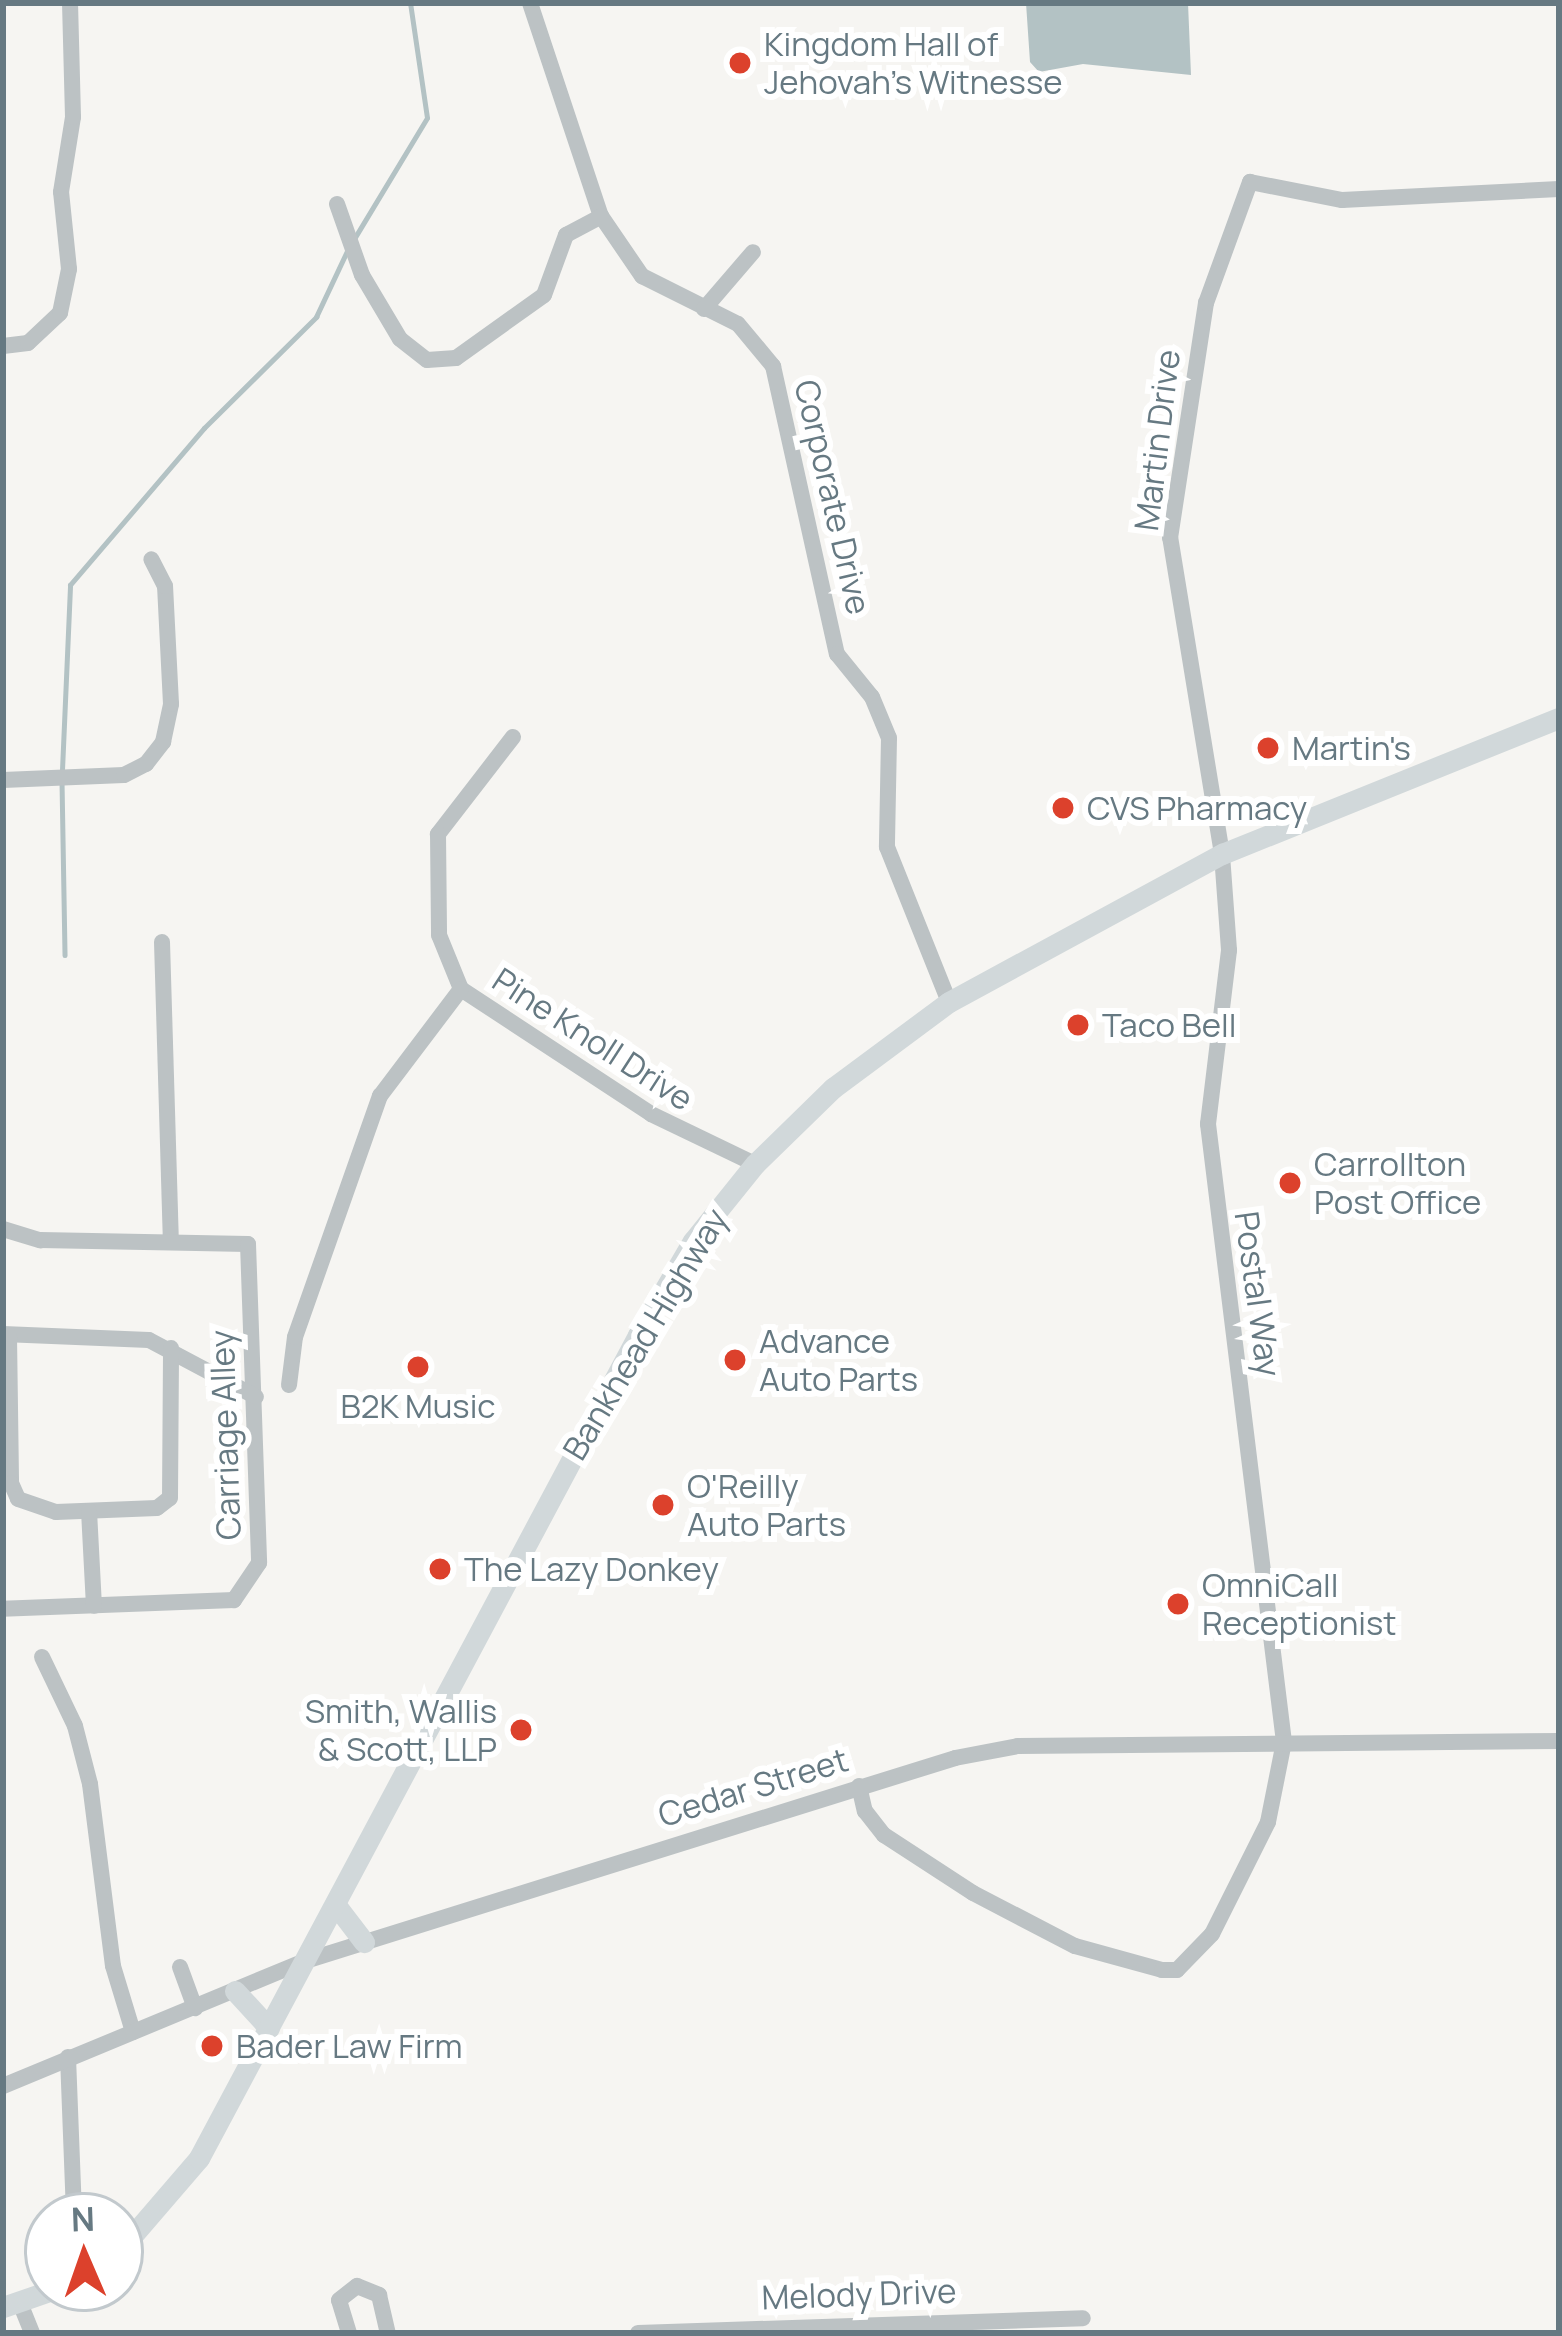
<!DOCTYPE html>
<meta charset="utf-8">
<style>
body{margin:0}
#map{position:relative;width:1562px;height:2336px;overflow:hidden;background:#f6f5f2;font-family:Manrope,sans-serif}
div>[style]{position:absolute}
.water>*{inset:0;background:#b3c2c4}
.stream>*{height:4.5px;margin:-2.25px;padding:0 2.25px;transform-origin:2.25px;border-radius:2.25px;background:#b3c2c4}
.minor>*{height:16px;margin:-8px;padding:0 8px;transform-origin:8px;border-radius:8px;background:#bcc2c4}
.major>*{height:21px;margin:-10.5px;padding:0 10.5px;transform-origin:10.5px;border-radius:10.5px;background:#d1d8da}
.dots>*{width:33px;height:33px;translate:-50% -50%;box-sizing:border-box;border:6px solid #fff;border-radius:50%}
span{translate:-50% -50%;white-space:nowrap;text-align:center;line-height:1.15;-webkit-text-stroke:12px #fff;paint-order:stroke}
.poi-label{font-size:33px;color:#667982}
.left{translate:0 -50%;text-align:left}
.right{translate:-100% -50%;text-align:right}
.street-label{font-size:33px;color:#667982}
.frame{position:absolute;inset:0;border:6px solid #667982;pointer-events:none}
.north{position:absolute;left:24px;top:2192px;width:120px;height:120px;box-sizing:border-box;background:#fff;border:3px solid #c2c9cd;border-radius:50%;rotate:358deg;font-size:33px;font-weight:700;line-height:48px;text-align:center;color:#667982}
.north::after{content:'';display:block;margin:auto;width:42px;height:54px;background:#dc412c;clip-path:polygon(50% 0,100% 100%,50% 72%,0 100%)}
</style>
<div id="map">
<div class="water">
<i style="clip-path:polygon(1026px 3px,1188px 3px,1191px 75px,1083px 64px,1039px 72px,1030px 62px)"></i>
</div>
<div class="stream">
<i style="left:354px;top:239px;width:141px;rotate:-58.9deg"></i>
<i style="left:427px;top:118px;width:116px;rotate:-98.4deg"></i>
<i style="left:62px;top:770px;width:185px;rotate:-87.5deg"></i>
<i style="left:70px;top:585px;width:206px;rotate:-49.5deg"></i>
<i style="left:204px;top:428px;width:158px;rotate:-44.7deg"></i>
<i style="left:316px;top:317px;width:75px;rotate:-64.8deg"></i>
<i style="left:62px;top:781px;width:174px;rotate:89deg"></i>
</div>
<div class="minor">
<i style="left:530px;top:3px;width:225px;rotate:71.6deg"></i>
<i style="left:601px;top:216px;width:73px;rotate:55.7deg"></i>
<i style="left:642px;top:276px;width:107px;rotate:26.6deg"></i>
<i style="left:738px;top:324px;width:55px;rotate:50.2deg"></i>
<i style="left:773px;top:366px;width:295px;rotate:77.5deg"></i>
<i style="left:837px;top:654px;width:55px;rotate:50.9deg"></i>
<i style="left:872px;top:697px;width:44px;rotate:67.5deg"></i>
<i style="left:889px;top:738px;width:109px;rotate:91.1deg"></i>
<i style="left:887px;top:847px;width:167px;rotate:68.2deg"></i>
<i style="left:337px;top:204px;width:75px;rotate:70.6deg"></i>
<i style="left:362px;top:275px;width:74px;rotate:59.3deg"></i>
<i style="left:400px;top:339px;width:34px;rotate:38deg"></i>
<i style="left:427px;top:360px;width:29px;rotate:-4deg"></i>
<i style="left:456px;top:358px;width:108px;rotate:-35.6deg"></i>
<i style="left:544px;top:295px;width:64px;rotate:-69.9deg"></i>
<i style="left:566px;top:235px;width:40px;rotate:-28deg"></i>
<i style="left:704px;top:309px;width:75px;rotate:-49.3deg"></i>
<i style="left:3px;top:346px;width:25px;rotate:-7deg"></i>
<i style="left:28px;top:343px;width:44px;rotate:-43.2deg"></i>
<i style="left:60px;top:313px;width:45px;rotate:-78.4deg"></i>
<i style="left:69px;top:269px;width:77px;rotate:-95.9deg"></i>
<i style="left:61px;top:192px;width:76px;rotate:-80.9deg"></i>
<i style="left:73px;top:117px;width:114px;rotate:-91.5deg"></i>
<i style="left:513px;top:737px;width:123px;rotate:127.7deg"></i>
<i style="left:438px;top:834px;width:101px;rotate:89.4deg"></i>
<i style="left:439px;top:935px;width:58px;rotate:67.8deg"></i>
<i style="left:461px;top:989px;width:227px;rotate:33.3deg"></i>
<i style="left:651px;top:1114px;width:115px;rotate:25.7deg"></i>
<i style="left:3px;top:780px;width:121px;rotate:-2.4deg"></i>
<i style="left:124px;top:775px;width:25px;rotate:-27deg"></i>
<i style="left:146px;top:764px;width:28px;rotate:-52deg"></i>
<i style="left:163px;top:742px;width:39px;rotate:-78deg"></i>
<i style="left:171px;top:704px;width:118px;rotate:-92.9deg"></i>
<i style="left:165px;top:586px;width:30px;rotate:-117deg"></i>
<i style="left:162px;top:942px;width:300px;rotate:88.3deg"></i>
<i style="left:3px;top:1229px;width:39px;rotate:17deg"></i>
<i style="left:40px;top:1240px;width:208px;rotate:1.1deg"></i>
<i style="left:248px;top:1244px;width:319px;rotate:88deg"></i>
<i style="left:259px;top:1563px;width:45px;rotate:124deg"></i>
<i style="left:234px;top:1600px;width:231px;rotate:177.8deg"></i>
<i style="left:3px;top:1334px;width:146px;rotate:2.4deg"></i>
<i style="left:149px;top:1340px;width:121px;rotate:28deg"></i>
<i style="left:9px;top:1336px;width:147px;rotate:89.2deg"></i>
<i style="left:11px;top:1483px;width:17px;rotate:66deg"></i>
<i style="left:18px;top:1499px;width:40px;rotate:18.9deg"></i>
<i style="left:56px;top:1512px;width:101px;rotate:-2.3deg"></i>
<i style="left:157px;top:1508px;width:16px;rotate:-38deg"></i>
<i style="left:170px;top:1498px;width:150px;rotate:-89.6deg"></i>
<i style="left:289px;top:1385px;width:48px;rotate:-82.9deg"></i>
<i style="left:295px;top:1337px;width:256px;rotate:-70.6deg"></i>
<i style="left:380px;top:1096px;width:134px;rotate:-52.9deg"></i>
<i style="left:89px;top:1511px;width:95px;rotate:87deg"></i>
<i style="left:42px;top:1657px;width:76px;rotate:64.4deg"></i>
<i style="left:75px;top:1726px;width:60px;rotate:75.5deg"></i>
<i style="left:90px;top:1784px;width:183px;rotate:82.8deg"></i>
<i style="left:113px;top:1966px;width:69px;rotate:73.1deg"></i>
<i style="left:859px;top:1786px;width:26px;rotate:77deg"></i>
<i style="left:865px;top:1811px;width:31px;rotate:52deg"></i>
<i style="left:884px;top:1835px;width:106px;rotate:33.1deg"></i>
<i style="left:973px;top:1893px;width:115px;rotate:27.5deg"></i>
<i style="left:1075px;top:1946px;width:90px;rotate:15.4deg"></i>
<i style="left:1162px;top:1970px;width:15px"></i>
<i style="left:1177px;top:1970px;width:50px;rotate:-45.8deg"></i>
<i style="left:1212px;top:1934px;width:125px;rotate:-63.4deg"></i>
<i style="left:1268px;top:1822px;width:82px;rotate:-78.7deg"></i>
<i style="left:1284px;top:1742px;width:623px;rotate:-97.01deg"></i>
<i style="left:1208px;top:1124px;width:175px;rotate:-83.1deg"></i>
<i style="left:1229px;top:950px;width:96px;rotate:-94.2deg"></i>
<i style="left:1222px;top:854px;width:320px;rotate:-99.3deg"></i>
<i style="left:1170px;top:538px;width:238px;rotate:-81.3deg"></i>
<i style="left:1206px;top:303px;width:129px;rotate:-70deg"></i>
<i style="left:1250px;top:182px;width:94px;rotate:11.1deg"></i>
<i style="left:1342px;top:200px;width:217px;rotate:-2.9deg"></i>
<i style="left:180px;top:1967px;width:44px;rotate:69.9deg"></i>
<i style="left:68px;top:2057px;width:159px;rotate:87.8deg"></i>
<i style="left:3px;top:2086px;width:327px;rotate:-22.5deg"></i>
<i style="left:305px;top:1961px;width:681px;rotate:-17.34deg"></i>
<i style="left:955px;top:1758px;width:64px;rotate:-10.8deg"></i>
<i style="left:1018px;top:1746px;width:541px;rotate:-0.53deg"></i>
<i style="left:20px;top:2303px;width:32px;rotate:68deg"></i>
<i style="left:349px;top:2333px;width:34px;rotate:-107deg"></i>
<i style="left:339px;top:2300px;width:23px;rotate:-38deg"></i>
<i style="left:357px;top:2286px;width:24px;rotate:22deg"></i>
<i style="left:379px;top:2295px;width:39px;rotate:77deg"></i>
<i style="left:638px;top:2333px;width:445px;rotate:-1.9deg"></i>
</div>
<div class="major">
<i style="left:335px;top:1904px;width:48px;rotate:52.7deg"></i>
<i style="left:235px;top:1991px;width:50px;rotate:47.4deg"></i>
<i style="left:120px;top:2250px;width:121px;rotate:-49.3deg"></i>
<i style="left:199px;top:2158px;width:933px;rotate:-61.92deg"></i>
<i style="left:638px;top:1335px;width:109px;rotate:-59.7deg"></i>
<i style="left:693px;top:1241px;width:99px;rotate:-51.2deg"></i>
<i style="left:755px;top:1164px;width:109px;rotate:-44.3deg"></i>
<i style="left:833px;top:1088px;width:144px;rotate:-36.6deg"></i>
<i style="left:949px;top:1002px;width:311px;rotate:-28.5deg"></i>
<i style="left:1222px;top:854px;width:363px;rotate:-22deg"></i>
<i style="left:3px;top:2307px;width:58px;rotate:-19.1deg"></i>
</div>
<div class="dots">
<i style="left:740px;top:63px;background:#dc412c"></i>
<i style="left:1268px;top:748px;background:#dc412c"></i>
<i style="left:1063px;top:808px;background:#dc412c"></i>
<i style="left:1078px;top:1025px;background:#dc412c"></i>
<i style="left:1290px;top:1183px;background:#dc412c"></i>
<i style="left:735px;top:1360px;background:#dc412c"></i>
<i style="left:418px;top:1367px;background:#dc412c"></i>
<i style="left:663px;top:1505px;background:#dc412c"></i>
<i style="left:440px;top:1569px;background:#dc412c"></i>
<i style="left:1178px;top:1604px;background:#dc412c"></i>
<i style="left:521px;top:1730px;background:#dc412c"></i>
<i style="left:212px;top:2046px;background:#dc412c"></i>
</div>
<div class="poi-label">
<span class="left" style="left:764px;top:63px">Kingdom Hall of<br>Jehovah’s Witnesse</span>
<span class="left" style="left:1292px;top:748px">Martin's</span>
<span class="left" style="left:1087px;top:808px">CVS Pharmacy</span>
<span class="left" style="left:1102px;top:1025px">Taco Bell</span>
<span class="left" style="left:1314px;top:1183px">Carrollton<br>Post Office</span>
<span class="left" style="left:759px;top:1360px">Advance<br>Auto Parts</span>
<span style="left:418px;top:1406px">B2K Music</span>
<span class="left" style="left:687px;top:1505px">O'Reilly<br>Auto Parts</span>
<span class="left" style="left:464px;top:1569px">The Lazy Donkey</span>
<span class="left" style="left:1202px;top:1604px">OmniCall<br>Receptionist</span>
<span class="right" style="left:497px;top:1730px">Smith, Wallis<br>&amp; Scott, LLP</span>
<span class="left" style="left:236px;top:2046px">Bader Law Firm</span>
</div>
<div class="street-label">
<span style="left:1157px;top:440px;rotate:-83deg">Martin Drive</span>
<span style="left:833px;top:497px;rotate:77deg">Corporate Drive</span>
<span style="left:593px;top:1039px;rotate:33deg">Pine Knoll Drive</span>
<span style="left:1258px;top:1294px;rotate:82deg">Postal Way</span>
<span style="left:645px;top:1334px;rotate:-59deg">Bankhead Highway</span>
<span style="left:225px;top:1435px;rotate:-92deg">Carriage Alley</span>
<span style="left:753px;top:1787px;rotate:-17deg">Cedar Street</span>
<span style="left:859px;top:2294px;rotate:-2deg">Melody Drive</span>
</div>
<div class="frame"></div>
<div class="north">N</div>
</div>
